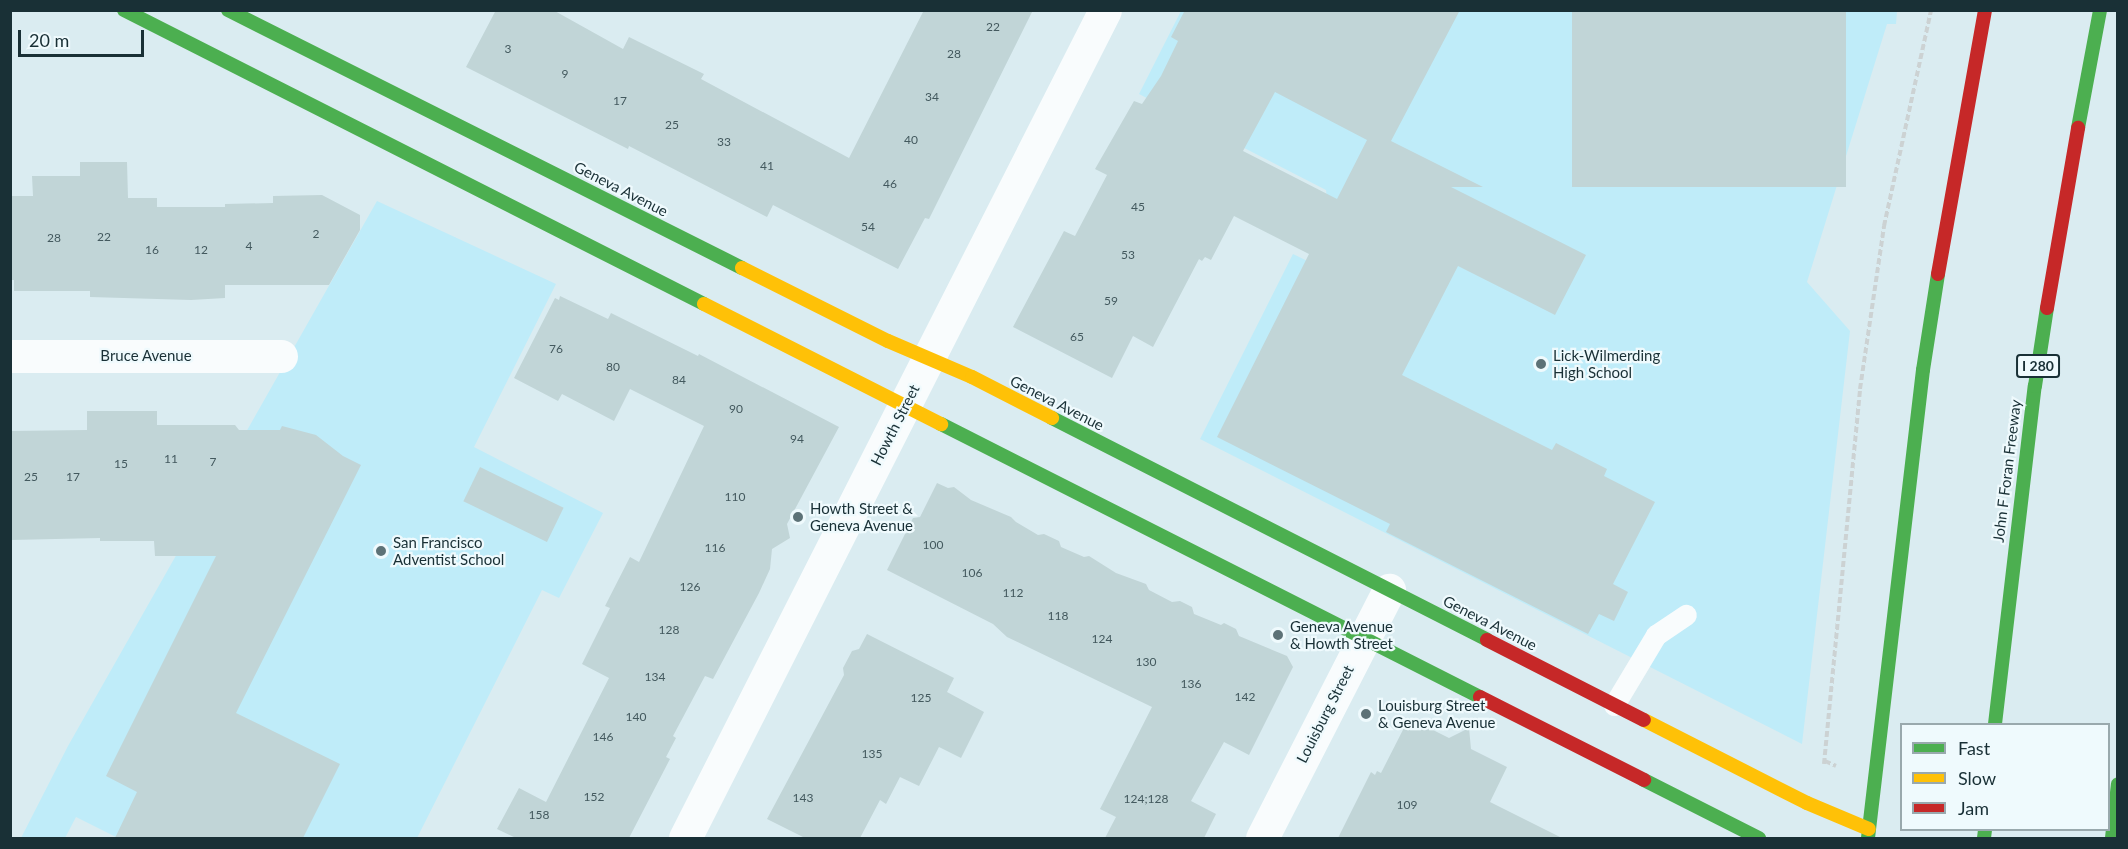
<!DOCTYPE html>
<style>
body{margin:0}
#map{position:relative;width:2128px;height:849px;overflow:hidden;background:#daecf1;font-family:Lato,sans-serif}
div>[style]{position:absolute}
.built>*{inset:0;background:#bfecf9}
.building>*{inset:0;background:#c1d5d7;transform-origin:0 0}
.path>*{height:4px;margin-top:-2px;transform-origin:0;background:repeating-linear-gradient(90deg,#ccd2d3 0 6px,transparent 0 9px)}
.lane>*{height:21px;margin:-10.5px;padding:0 10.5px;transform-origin:10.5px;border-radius:10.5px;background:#f9fcfd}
.street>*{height:33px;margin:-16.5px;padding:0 16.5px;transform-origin:16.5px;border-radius:16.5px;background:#f9fcfd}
.fast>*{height:14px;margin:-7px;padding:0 7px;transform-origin:7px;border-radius:7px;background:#4caf50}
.slow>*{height:14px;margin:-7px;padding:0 7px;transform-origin:7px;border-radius:7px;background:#ffc107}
.jam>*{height:14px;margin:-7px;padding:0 7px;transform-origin:7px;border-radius:7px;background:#c62828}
.dots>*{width:16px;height:16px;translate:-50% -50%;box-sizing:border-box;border:3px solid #effafd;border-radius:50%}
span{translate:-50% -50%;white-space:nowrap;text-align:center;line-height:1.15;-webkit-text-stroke:4.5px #effafd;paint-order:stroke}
.number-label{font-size:12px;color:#43595e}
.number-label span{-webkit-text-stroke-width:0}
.shield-label span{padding:2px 4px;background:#effafd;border:2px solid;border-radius:4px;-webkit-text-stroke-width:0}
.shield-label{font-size:14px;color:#193036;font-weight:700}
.street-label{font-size:15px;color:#193036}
.poi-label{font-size:15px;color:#193036}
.left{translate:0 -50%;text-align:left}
.frame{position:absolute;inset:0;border:12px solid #193036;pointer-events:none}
.legend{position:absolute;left:1900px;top:723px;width:210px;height:108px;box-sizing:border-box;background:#effafd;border:2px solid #99a9ad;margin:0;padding:8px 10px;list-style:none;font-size:18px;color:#193036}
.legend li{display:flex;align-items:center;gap:12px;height:30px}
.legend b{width:30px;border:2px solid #99a9ad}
.scale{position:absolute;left:18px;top:30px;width:126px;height:27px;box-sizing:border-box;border:3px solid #193036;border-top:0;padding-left:8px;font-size:18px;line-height:21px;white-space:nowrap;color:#193036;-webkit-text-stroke:4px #effafd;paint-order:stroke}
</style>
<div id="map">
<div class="built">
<i style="clip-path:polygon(1181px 11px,1897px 11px,1896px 24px,1887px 24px,1807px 282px,1850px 331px,1802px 744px,1200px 439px,1293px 254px,1336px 275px,1326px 190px,1139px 94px)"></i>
<i style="clip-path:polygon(377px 201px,556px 284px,474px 447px,603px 513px,559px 598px,542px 590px,417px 838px,118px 838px,76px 817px,65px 838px,21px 838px,68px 746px)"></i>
</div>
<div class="building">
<i style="clip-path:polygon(496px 10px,553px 10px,623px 49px,629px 37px,704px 74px,701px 79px,849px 158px,924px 10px,1033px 10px,929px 219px,925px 218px,898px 269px,773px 205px,767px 217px,629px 146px,628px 149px,466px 67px)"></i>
<i style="clip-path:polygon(evenodd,1185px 10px,1460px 10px,1391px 141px,1483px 187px,1451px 187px,1586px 255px,1555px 315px,1458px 266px,1402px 375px,1552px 450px,1556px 443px,1607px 469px,1604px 476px,1655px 502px,1613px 584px,1628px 592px,1614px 621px,1599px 614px,1588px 634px,1386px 532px,1390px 524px,1217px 437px,1309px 254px,1234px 216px,1211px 260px,1205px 257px,1202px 261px,1199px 259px,1153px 347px,1133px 336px,1112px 378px,1013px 327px,1064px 231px,1075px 236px,1107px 175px,1095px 169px,1134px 101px,1142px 104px,1161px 76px,1178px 41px,1171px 37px,1185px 10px,1275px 92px,1367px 140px,1337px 199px,1243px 151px,1275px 92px)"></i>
<i style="left:1572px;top:10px;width:274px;height:177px"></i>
<i style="clip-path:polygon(80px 162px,127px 162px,128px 198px,157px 198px,157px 207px,225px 207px,225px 204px,273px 203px,273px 196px,322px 195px,360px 215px,360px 230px,329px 285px,225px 285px,225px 298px,191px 300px,90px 297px,90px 291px,14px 291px,14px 280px,10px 280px,10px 196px,33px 196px,32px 176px,80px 176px)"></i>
<i style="clip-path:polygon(560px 296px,608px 319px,611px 313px,698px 356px,699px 354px,839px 427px,787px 524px,790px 538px,772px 549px,770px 569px,759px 593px,713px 679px,705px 676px,673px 736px,676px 738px,666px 757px,670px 759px,629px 838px,516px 838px,497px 829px,519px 788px,546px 802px,609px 678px,582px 664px,610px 608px,605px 606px,630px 557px,639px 562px,704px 426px,630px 389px,614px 421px,562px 394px,558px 401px,514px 378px,555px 298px,559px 300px)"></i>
<i style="clip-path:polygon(87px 411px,157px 411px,157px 425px,235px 425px,239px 430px,280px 430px,282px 426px,316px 435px,343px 456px,361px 465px,236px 713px,340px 764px,303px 838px,115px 838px,137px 792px,106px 776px,216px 556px,155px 556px,154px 541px,100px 541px,100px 538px,11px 540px,10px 431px,87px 430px)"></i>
<i style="left:480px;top:467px;width:93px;height:38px;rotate:26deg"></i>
<i style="clip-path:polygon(937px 483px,948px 488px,954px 487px,971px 500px,1011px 517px,1016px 522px,1038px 535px,1044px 534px,1059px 541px,1061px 547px,1084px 557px,1089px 556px,1116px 573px,1146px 584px,1149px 590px,1172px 602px,1180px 601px,1192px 607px,1194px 614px,1221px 625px,1224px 623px,1236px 629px,1239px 636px,1287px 656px,1293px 667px,1249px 755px,1224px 742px,1191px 801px,1216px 814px,1204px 838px,1105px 838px,1116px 817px,1100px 809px,1152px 707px,1007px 637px,993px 624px,887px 570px,913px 518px,920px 517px)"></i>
<i style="clip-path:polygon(867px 634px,954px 678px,947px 692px,984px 712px,961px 758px,939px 747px,919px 786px,900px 777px,886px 804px,880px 800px,860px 838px,805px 838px,767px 819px,844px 675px,843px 668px,852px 651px,859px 649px)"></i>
<i style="clip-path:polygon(1409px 718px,1449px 738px,1469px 728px,1471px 749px,1507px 767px,1490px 802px,1562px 838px,1338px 838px,1371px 772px,1375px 775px,1377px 771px,1381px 773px)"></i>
</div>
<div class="path">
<i style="left:1825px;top:761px;width:12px;rotate:24deg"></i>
<i style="left:1824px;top:764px;width:377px;rotate:-84.5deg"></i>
<i style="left:1860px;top:389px;width:165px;rotate:-81.6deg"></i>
<i style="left:1884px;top:226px;width:221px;rotate:-77.7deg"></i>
</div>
<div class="lane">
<i style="left:1614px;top:705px;width:82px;rotate:-59deg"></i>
<i style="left:1656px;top:635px;width:36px;rotate:-34deg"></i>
</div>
<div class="street">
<i style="left:10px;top:356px;width:271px"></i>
<i style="left:685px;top:838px;width:928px;rotate:-63.1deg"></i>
<i style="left:1262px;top:838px;width:279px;rotate:-62.9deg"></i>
</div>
<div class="fast">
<i style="left:124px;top:10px;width:650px;rotate:26.88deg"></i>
<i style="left:228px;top:10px;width:575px;rotate:26.65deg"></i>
<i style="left:2078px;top:128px;width:120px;rotate:-79.4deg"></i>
<i style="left:1052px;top:418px;width:488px;rotate:27deg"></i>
<i style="left:941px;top:424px;width:604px;rotate:26.86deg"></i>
<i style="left:1995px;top:724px;width:340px;rotate:-83.3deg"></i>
<i style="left:2035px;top:386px;width:79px;rotate:-81.3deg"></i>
<i style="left:1644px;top:780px;width:129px;rotate:26.8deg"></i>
<i style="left:1868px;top:838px;width:471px;rotate:-83.3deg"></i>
<i style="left:1923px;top:370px;width:97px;rotate:-81.1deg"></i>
<i style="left:1984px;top:838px;width:8px;rotate:-83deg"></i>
<i style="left:2112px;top:838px;width:54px;rotate:-83.7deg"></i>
</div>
<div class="slow">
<i style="left:742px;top:268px;width:163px;rotate:26.6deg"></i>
<i style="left:888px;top:341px;width:91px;rotate:23.2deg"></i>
<i style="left:972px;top:377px;width:90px;rotate:27.1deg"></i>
<i style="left:704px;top:304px;width:266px;rotate:26.9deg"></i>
<i style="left:1644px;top:720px;width:183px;rotate:27deg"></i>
<i style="left:1807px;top:803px;width:67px;rotate:22.8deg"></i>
</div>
<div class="jam">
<i style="left:1938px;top:274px;width:268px;rotate:-79.9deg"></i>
<i style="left:2047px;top:308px;width:183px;rotate:-80.2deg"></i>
<i style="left:1487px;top:640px;width:176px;rotate:27deg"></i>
<i style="left:1480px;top:697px;width:184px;rotate:26.8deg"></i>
</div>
<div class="dots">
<i style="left:1541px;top:364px;background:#5d7277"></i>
<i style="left:798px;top:517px;background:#5d7277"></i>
<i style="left:381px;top:551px;background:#5d7277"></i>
<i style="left:1278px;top:635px;background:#5d7277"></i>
<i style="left:1366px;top:714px;background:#5d7277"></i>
</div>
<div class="number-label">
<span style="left:993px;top:27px">22</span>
<span style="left:508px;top:49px">3</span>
<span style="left:954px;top:54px">28</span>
<span style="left:565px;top:74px">9</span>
<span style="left:932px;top:97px">34</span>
<span style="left:620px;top:101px">17</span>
<span style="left:672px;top:125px">25</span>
<span style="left:911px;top:140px">40</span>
<span style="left:724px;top:142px">33</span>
<span style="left:767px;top:166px">41</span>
<span style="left:890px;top:184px">46</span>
<span style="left:1138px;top:207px">45</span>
<span style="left:868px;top:227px">54</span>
<span style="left:316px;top:234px">2</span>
<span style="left:104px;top:237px">22</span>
<span style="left:54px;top:238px">28</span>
<span style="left:249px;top:246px">4</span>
<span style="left:152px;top:250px">16</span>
<span style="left:201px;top:250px">12</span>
<span style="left:1128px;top:255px">53</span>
<span style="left:1111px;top:301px">59</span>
<span style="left:1077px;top:337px">65</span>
<span style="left:556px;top:349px">76</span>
<span style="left:613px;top:367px">80</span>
<span style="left:679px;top:380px">84</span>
<span style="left:736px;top:409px">90</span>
<span style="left:797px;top:439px">94</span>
<span style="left:171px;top:459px">11</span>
<span style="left:213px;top:462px">7</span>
<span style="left:121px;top:464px">15</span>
<span style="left:31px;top:477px">25</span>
<span style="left:73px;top:477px">17</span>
<span style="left:735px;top:497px">110</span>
<span style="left:933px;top:545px">100</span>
<span style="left:715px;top:548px">116</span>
<span style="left:972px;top:573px">106</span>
<span style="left:690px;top:587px">126</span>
<span style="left:1013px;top:593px">112</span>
<span style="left:1058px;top:616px">118</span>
<span style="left:669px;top:630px">128</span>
<span style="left:1102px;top:639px">124</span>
<span style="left:1146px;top:662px">130</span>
<span style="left:655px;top:677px">134</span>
<span style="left:1191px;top:684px">136</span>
<span style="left:1245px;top:697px">142</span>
<span style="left:921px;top:698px">125</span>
<span style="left:636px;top:717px">140</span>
<span style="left:603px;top:737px">146</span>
<span style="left:872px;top:754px">135</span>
<span style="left:594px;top:797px">152</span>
<span style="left:803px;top:798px">143</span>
<span style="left:1146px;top:799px">124;128</span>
<span style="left:1407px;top:805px">109</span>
<span style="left:539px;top:815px">158</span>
</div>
<div class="shield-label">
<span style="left:2038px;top:366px">I 280</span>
</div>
<div class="street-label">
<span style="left:621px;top:189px;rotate:27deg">Geneva Avenue</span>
<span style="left:146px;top:356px">Bruce Avenue</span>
<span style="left:1057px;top:403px;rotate:27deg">Geneva Avenue</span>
<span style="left:895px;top:425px;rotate:-63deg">Howth Street</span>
<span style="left:2007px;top:471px;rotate:-83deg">John F Foran Freeway</span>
<span style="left:1490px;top:623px;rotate:27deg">Geneva Avenue</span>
<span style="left:1325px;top:714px;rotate:-63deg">Louisburg Street</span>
</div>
<div class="poi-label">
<span class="left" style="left:1553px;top:364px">Lick-Wilmerding<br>High School</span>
<span class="left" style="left:810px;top:517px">Howth Street &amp;<br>Geneva Avenue</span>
<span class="left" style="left:393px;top:551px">San Francisco<br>Adventist School</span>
<span class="left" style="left:1290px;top:635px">Geneva Avenue<br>&amp; Howth Street</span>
<span class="left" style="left:1378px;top:714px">Louisburg Street<br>&amp; Geneva Avenue</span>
</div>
<div class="frame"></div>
<ul class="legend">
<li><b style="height:8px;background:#4caf50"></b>Fast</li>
<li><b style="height:8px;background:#ffc107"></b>Slow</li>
<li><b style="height:8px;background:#c62828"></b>Jam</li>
</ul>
<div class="scale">20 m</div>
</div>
